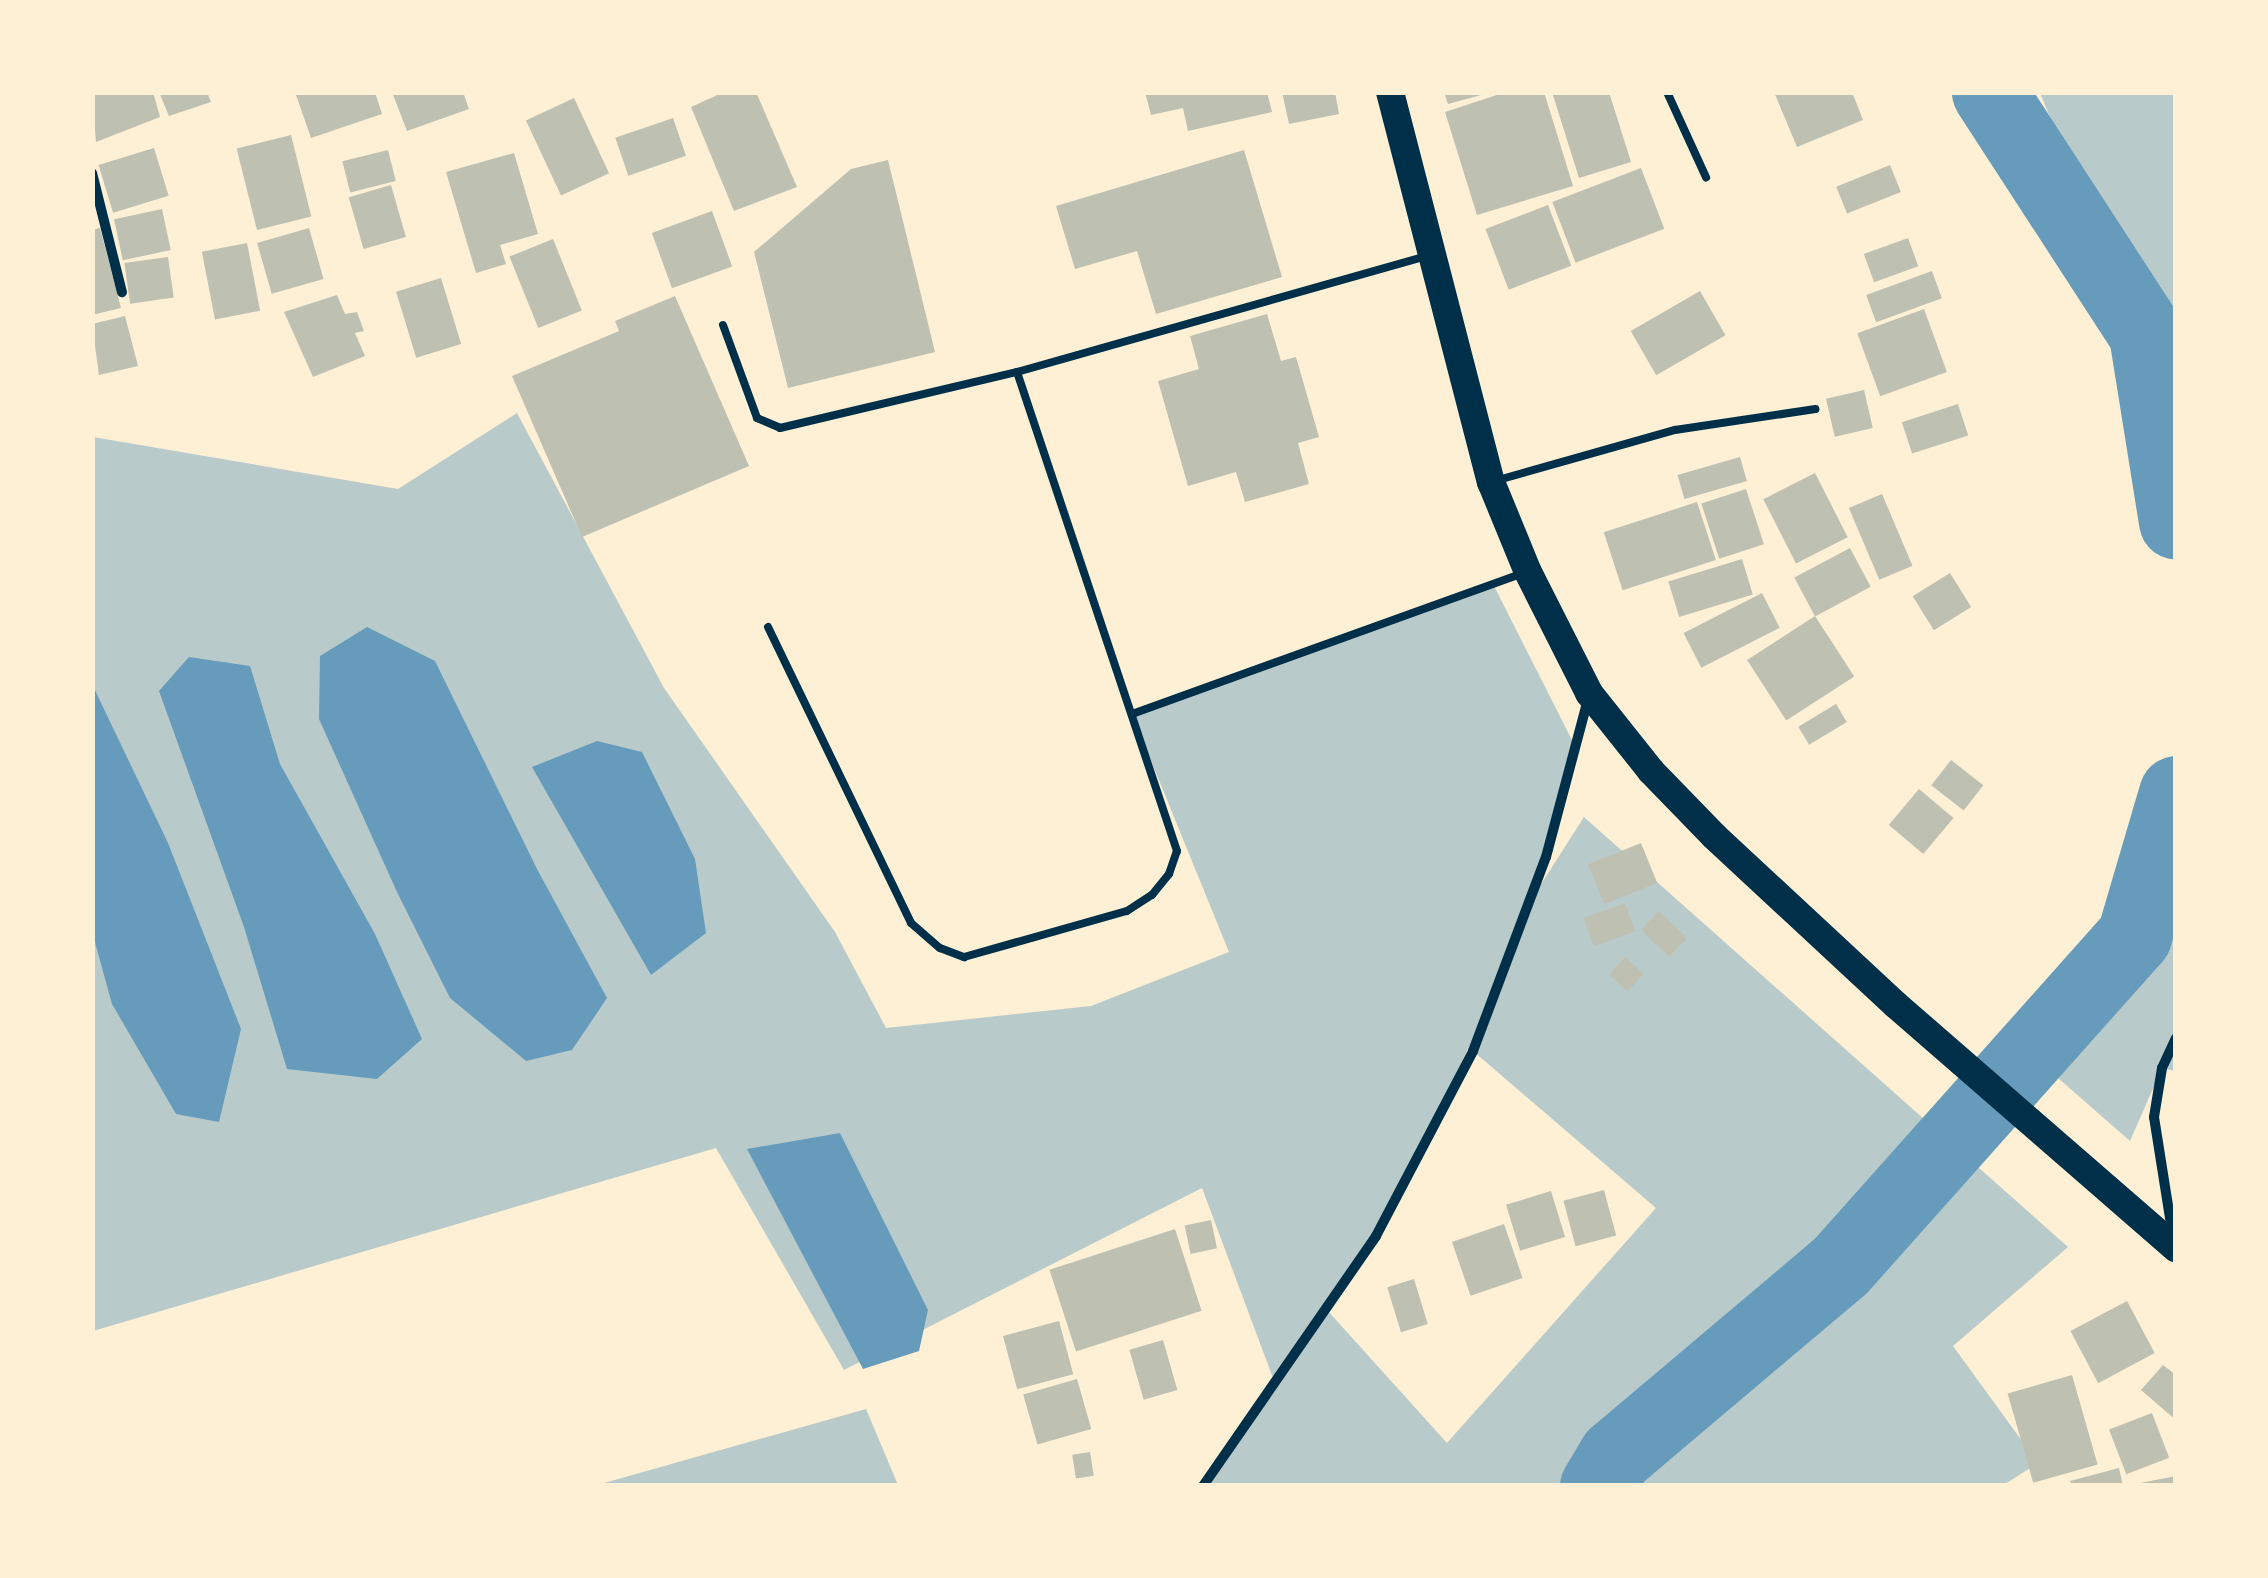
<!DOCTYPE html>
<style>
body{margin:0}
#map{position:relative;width:2268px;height:1578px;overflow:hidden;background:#fdf0d5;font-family:"IBM Plex Serif",serif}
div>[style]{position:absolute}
.green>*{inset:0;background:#b9caca}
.water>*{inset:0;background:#669bbc}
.river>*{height:75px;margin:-37.5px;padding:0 37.5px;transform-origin:37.5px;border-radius:37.5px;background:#669bbc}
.building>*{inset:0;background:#bec0b2;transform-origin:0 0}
.service>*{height:8px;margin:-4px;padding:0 4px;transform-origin:4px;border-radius:4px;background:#003049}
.minor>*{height:10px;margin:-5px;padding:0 5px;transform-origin:5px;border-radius:5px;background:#003049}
.trunk>*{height:28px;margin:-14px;padding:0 14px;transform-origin:14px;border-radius:14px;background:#003049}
span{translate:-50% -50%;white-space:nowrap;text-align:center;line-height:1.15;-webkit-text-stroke:10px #fdf0d5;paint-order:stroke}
.frame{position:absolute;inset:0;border:95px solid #fdf0d5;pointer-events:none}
</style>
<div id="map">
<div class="green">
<i style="clip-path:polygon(2040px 93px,2175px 93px,2175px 522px,2150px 360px)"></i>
<i style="clip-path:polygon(evenodd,517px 413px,664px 688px,835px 932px,886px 1028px,1091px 1006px,1229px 952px,1132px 714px,1493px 584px,1575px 746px,1531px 900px,1584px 817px,2068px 1247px,1953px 1346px,2038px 1463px,2002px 1486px,1203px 1485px,1276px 1386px,1202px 1188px,844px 1370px,716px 1148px,93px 1331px,93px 437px,398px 489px,517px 413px,1490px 1004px,1473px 1051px,1656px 1208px,1447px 1443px,1327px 1310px,1376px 1236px,1490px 1004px)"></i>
<i style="clip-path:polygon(2175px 793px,2175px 1071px,2162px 1068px,2130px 1141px,2042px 1064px,2134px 936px)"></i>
<i style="clip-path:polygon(866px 1409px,898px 1485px,597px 1485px)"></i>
</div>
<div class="water">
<i style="clip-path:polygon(367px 627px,435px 661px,537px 869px,607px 998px,572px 1050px,526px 1061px,450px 998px,397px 892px,319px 719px,320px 656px)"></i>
<i style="clip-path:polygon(189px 657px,250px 666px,280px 764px,375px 934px,422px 1039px,377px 1079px,287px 1069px,244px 927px,159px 691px)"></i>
<i style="clip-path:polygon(92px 684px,168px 843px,241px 1029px,219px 1122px,176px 1114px,112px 1004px,93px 935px)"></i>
<i style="clip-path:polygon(597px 741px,642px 752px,695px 859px,706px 933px,651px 975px,532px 767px)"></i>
<i style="clip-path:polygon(840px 1133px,928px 1310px,919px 1351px,863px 1369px,747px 1149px)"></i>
</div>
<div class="river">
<i style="left:1989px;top:92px;width:288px;rotate:57deg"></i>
<i style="left:2146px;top:334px;width:190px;rotate:80.9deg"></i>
<i style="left:1597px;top:1486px;width:35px;rotate:-59deg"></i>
<i style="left:1615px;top:1456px;width:294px;rotate:-40.2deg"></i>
<i style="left:1840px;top:1266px;width:442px;rotate:-48.3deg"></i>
<i style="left:2134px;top:936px;width:149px;rotate:-73.6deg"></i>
</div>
<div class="building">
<i style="clip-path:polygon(92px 92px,153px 92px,160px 117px,96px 142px)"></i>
<i style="clip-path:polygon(159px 92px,207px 92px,211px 102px,169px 116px)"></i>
<i style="clip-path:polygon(295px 92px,375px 92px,382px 114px,311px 138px)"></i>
<i style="clip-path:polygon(392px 92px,463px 92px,469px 109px,407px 131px)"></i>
<i style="clip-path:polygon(724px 92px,756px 92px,797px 187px,734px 211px,691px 107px)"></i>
<i style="clip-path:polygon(1145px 92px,1267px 92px,1272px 112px,1188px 131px,1183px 108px,1151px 115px)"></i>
<i style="clip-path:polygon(1282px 92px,1335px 92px,1339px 114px,1289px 124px)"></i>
<i style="clip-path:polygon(1444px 92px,1485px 92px,1485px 94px,1448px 104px)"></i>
<i style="clip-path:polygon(1506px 92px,1544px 92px,1573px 186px,1477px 215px,1445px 112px)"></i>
<i style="clip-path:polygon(1552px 92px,1609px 92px,1631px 162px,1579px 178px)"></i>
<i style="clip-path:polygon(1774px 92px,1852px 92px,1863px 120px,1797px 147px)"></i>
<i style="left:574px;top:98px;width:83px;height:53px;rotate:65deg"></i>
<i style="left:673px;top:118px;width:40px;height:61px;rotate:71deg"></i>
<i style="left:291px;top:135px;width:84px;height:56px;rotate:76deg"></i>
<i style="left:154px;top:148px;width:50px;height:58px;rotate:73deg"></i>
<i style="left:388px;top:150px;width:32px;height:47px;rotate:76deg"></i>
<i style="clip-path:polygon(1244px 150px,1282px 277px,1156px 314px,1137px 251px,1075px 269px,1056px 206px)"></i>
<i style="clip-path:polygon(514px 153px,538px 234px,500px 245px,506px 264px,476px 273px,446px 172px)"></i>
<i style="clip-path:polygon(888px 160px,935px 352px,788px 388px,754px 252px,851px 169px)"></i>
<i style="left:1890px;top:165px;width:29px;height:58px;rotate:68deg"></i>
<i style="left:1641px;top:168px;width:65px;height:95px;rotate:69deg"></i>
<i style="left:391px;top:185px;width:54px;height:44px;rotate:74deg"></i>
<i style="left:1548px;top:205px;width:65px;height:67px;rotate:69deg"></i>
<i style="left:162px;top:209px;width:42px;height:49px;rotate:78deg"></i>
<i style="left:712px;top:211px;width:59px;height:64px;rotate:70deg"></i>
<i style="clip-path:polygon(100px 228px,121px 308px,92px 315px,92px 230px)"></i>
<i style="left:309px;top:228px;width:53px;height:54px;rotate:74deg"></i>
<i style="left:1908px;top:238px;width:30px;height:47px;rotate:70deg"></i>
<i style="left:553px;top:239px;width:77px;height:47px;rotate:68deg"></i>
<i style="left:247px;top:243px;width:69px;height:46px;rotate:79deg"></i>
<i style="left:168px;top:257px;width:41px;height:44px;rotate:82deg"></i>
<i style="left:1932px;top:271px;width:29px;height:70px;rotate:70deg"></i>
<i style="left:441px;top:278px;width:69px;height:47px;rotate:73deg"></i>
<i style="left:1700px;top:291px;width:51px;height:80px;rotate:60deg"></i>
<i style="clip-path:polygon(337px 295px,345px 314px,357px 312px,364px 331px,355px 333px,365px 356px,313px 377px,284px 312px)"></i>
<i style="clip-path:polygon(675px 296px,749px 466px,582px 537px,512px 376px,619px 331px,615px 321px)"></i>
<i style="left:1924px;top:309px;width:67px;height:71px;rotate:70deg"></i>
<i style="clip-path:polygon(1267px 314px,1281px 361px,1296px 357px,1319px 437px,1298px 443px,1309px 484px,1245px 502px,1236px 472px,1188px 486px,1158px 381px,1199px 369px,1190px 336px)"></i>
<i style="clip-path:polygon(125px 316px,138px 366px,99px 375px,92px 324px)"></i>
<i style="left:1864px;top:390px;width:39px;height:39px;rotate:77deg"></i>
<i style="left:1958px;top:404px;width:33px;height:59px;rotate:72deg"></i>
<i style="left:1740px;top:457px;width:25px;height:65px;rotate:74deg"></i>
<i style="left:1815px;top:473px;width:72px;height:58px;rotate:63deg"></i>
<i style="left:1746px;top:489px;width:58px;height:47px;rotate:72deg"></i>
<i style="left:1882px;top:494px;width:78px;height:36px;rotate:67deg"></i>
<i style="left:1697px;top:502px;width:61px;height:98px;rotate:72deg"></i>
<i style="left:1850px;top:548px;width:44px;height:63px;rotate:62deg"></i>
<i style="left:1742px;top:559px;width:37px;height:77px;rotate:73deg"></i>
<i style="left:1950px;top:573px;width:40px;height:44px;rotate:58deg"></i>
<i style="left:1762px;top:593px;width:39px;height:88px;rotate:63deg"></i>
<i style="left:1815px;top:616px;width:72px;height:81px;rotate:57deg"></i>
<i style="left:1836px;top:704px;width:21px;height:44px;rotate:59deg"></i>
<i style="left:1951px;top:760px;width:41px;height:32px;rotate:38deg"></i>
<i style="left:1919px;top:789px;width:45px;height:47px;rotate:40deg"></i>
<i style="left:1641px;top:843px;width:43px;height:57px;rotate:68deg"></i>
<i style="left:1625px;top:903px;width:30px;height:44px;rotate:70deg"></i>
<i style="left:1659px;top:911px;width:39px;height:26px;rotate:44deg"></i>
<i style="left:1625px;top:957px;width:25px;height:24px;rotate:42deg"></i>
<i style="left:1604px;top:1190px;width:47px;height:42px;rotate:75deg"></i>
<i style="left:1551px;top:1191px;width:48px;height:47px;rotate:73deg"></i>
<i style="left:1211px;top:1220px;width:29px;height:27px;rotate:78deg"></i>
<i style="left:1504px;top:1224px;width:57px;height:55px;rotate:71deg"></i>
<i style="left:1175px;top:1229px;width:86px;height:132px;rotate:72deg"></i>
<i style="left:1414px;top:1279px;width:47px;height:28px;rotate:73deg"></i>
<i style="left:2127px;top:1301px;width:59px;height:64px;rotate:62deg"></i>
<i style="left:1059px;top:1321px;width:55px;height:58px;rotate:75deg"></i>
<i style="left:1163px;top:1340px;width:52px;height:35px;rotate:74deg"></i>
<i style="clip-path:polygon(2163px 1365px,2176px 1375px,2176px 1420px,2141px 1390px)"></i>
<i style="left:2072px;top:1375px;width:93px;height:67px;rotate:74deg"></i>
<i style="left:1077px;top:1379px;width:52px;height:56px;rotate:74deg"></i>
<i style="left:2152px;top:1413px;width:48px;height:46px;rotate:69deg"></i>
<i style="left:1090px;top:1452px;width:24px;height:18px;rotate:81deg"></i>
<i style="clip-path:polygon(2119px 1468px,2123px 1486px,2072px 1486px,2070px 1481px)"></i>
<i style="clip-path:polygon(2176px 1476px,2176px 1486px,2136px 1486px,2135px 1484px)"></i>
</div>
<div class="service">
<i style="left:1667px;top:92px;width:94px;rotate:65.4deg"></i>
<i style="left:723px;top:325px;width:99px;rotate:69.9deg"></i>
<i style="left:757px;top:418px;width:25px;rotate:23deg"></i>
<i style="left:780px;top:428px;width:244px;rotate:-13.3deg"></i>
<i style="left:1017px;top:372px;width:427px;rotate:-15.8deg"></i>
<i style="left:1498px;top:480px;width:184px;rotate:-15.8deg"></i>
<i style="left:1675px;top:430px;width:142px;rotate:-8.5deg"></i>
<i style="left:768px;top:627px;width:329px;rotate:64.2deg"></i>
<i style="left:911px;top:923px;width:38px;rotate:41deg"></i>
<i style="left:940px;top:948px;width:26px;rotate:21deg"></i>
<i style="left:964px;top:957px;width:169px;rotate:-15.8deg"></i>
<i style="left:1127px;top:911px;width:30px;rotate:-33deg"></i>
<i style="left:1152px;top:895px;width:27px;rotate:-51deg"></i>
<i style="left:1169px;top:874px;width:24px;rotate:-71deg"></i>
<i style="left:1177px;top:851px;width:505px;rotate:-108.47deg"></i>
<i style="left:1132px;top:714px;width:416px;rotate:-19.8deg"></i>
</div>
<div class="minor">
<i style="left:92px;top:173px;width:123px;rotate:75.9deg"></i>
<i style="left:2173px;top:1237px;width:121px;rotate:-99deg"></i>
<i style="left:2154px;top:1117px;width:50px;rotate:-80.7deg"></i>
<i style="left:2162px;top:1068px;width:33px;rotate:-65deg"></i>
<i style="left:1203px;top:1486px;width:304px;rotate:-55.3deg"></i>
<i style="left:1376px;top:1236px;width:209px;rotate:-62.3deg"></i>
<i style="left:1473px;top:1051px;width:207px;rotate:-69.4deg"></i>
<i style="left:1546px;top:857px;width:163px;rotate:-75.1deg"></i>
</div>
<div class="trunk">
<i style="left:1390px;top:92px;width:403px;rotate:75.5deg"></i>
<i style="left:1491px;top:482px;width:97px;rotate:67.7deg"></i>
<i style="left:1528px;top:572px;width:136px;rotate:63.2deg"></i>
<i style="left:1589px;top:693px;width:100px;rotate:51.5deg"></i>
<i style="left:1651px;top:771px;width:91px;rotate:45.9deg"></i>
<i style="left:1714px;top:836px;width:248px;rotate:42.9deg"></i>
<i style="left:1896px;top:1005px;width:371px;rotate:41deg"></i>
</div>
<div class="frame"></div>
</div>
